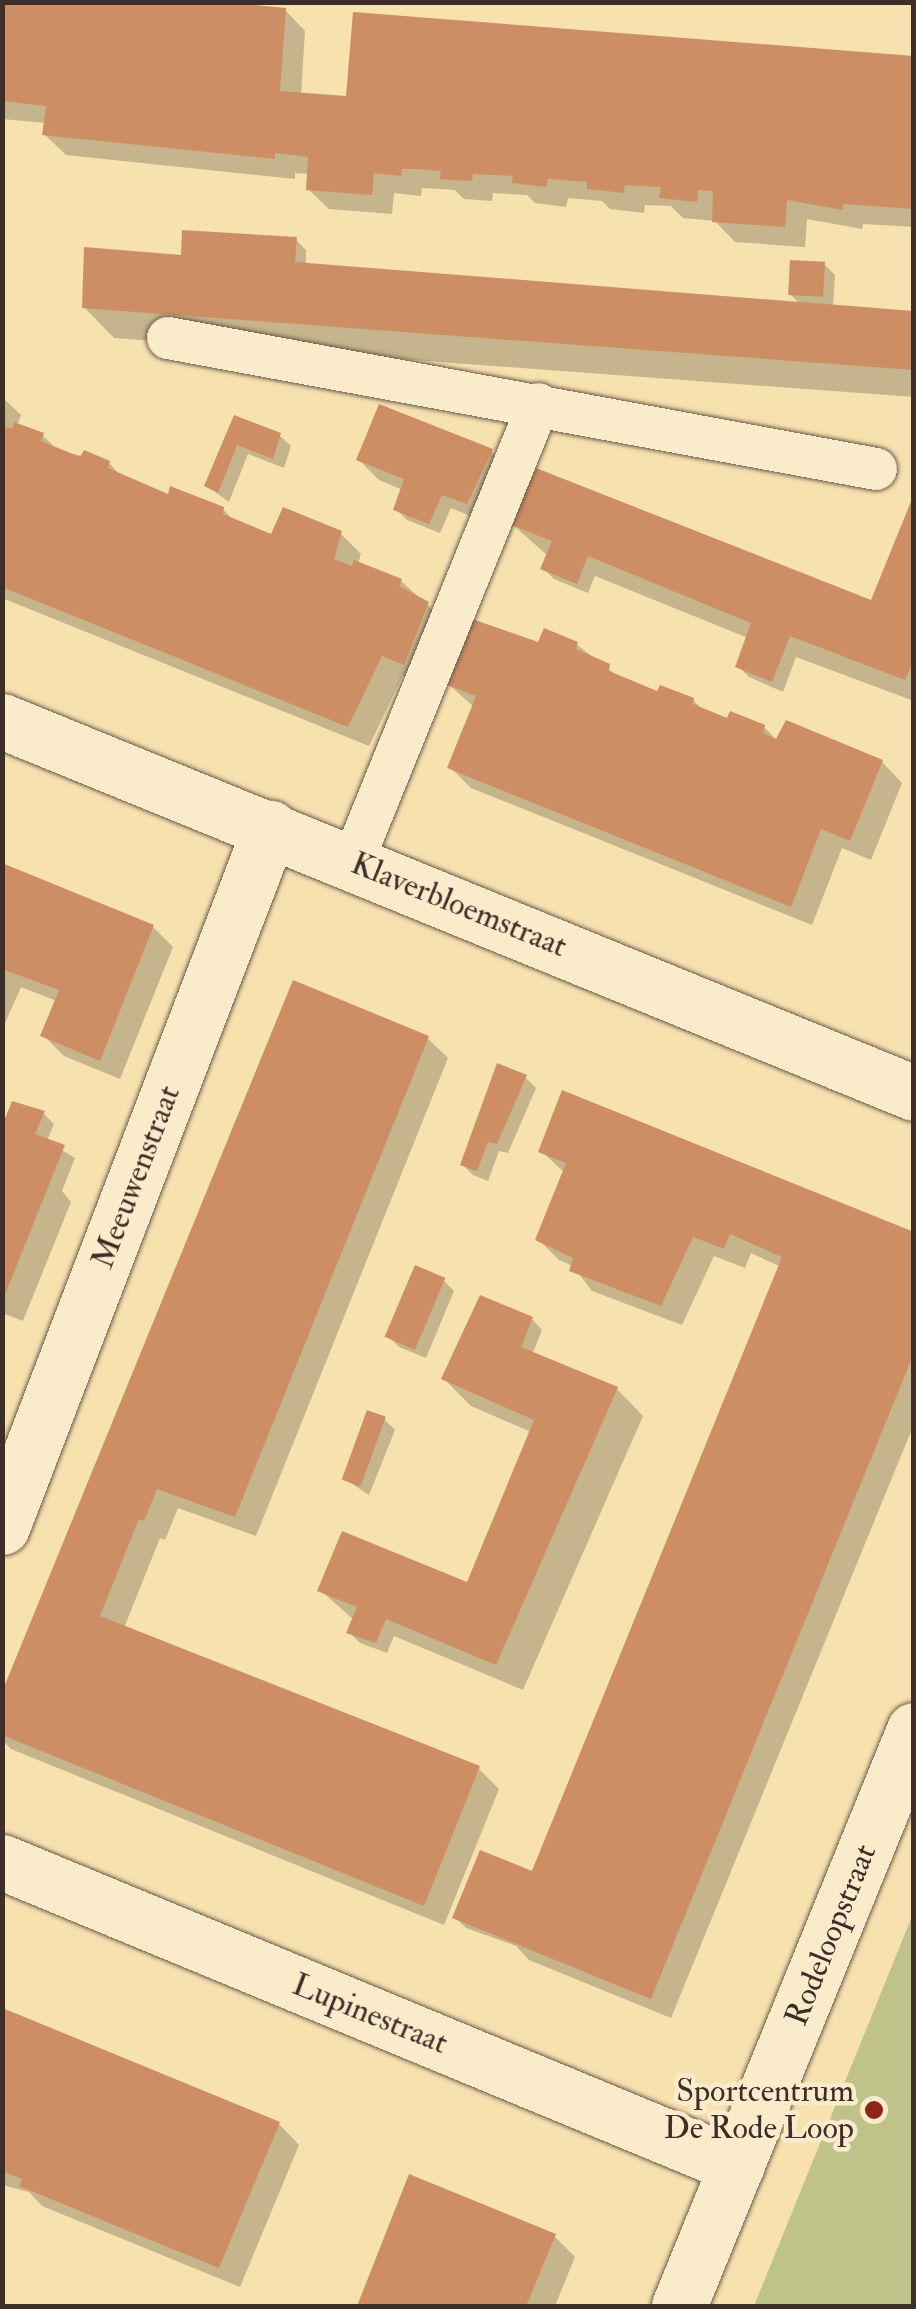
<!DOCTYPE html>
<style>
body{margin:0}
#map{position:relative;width:916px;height:2309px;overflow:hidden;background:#f7e1af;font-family:"IM FELL Double Pica",serif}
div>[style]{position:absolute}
.green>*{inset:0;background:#bfc289}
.shadow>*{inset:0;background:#0003}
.building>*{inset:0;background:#ce8e63;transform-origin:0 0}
.roads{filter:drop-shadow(0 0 2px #6c5b4a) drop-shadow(0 0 2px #6c5b4a)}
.lane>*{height:42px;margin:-21px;padding:0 21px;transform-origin:21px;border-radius:21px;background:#faeccb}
.street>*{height:55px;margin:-27.5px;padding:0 27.5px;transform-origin:27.5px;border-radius:27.5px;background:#faeccb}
.dots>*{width:28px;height:28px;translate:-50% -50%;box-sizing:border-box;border:5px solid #faeccb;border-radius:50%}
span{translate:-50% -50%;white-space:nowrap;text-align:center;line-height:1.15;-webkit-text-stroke:9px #faeccb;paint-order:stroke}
.street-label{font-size:32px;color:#3e2e29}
.poi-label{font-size:32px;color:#3e2e29}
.right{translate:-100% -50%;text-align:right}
.frame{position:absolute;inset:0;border:5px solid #3e2e29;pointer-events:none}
</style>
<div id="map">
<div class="green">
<i style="clip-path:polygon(913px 1914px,913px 2306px,754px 2306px)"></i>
</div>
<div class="shadow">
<i style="clip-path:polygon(2px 2px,285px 10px,305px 31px,301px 95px,349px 98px,914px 59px,914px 227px,863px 224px,862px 229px,807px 219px,805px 247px,735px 242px,715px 221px,683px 218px,671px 206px,645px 205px,644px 213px,610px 209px,602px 201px,568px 198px,566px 207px,535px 203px,527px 195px,493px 193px,492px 201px,464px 199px,455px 190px,441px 189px,422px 188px,421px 196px,394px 193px,392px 214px,329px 209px,308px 189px,309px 174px,295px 173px,295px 179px,66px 155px,45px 135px,46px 123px,2px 119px)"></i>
<i style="clip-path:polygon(295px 239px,306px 250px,306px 266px,801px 305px,790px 294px,824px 264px,835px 275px,833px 307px,914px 314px,914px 397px,114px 338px,84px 307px,183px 256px)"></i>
<i style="clip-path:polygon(2px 397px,21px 415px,17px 426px,43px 436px,58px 450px,109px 463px,122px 477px,170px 497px,223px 509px,236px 523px,272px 537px,340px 533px,361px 554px,358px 564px,401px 581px,449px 624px,425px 684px,403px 675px,369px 746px,2px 598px)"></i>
<i style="clip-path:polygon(235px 418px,280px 436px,291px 446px,284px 468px,248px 454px,229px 502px,207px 486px)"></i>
<i style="clip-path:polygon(491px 451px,512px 472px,488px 523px,451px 508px,440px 533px,407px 520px,396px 509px,403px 490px,379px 480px,359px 460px)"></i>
<i style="clip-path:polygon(914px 500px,914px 701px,796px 657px,783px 692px,749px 677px,738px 666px,748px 638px,595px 576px,588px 593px,554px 579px,543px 568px,548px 556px,512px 524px,873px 603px)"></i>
<i style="clip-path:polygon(576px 644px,620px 678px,659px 694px,693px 700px,705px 712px,728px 722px,764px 727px,778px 741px,882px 762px,902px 783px,871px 860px,842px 848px,812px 925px,471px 788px,450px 767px,474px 707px,448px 684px,539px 645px)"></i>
<i style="clip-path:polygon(2px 866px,153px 927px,173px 947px,120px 1079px,64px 1056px,43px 1035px,57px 1001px,21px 987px,2px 1030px)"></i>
<i style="clip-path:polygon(427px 1038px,448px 1058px,256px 1536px,178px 1508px,165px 1540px,160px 1538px,124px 1628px,479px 1769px,499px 1789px,444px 1925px,11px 1749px,2px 1740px,2px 1698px)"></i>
<i style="clip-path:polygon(525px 1077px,536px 1088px,508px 1153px,499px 1151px,488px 1181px,473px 1175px,462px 1164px)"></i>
<i style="clip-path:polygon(43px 1113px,54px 1124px,47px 1141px,75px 1158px,62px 1191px,71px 1202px,23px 1321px,2px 1313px,2px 1133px)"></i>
<i style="clip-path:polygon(541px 1151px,914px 1235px,914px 1424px,671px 2018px,529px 1960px,516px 1946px,466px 1928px,455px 1917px,531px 1873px,781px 1267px,751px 1253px,745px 1268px,714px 1256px,682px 1325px,592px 1291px,573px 1266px,559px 1260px,538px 1239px,565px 1173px)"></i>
<i style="clip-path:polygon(443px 1280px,454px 1291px,426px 1358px,399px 1347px,388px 1336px)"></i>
<i style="clip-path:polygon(532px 1319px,542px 1330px,532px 1355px,617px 1389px,643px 1416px,523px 1690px,394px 1636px,387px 1653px,360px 1643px,349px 1632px,354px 1620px,320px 1590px,468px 1586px,531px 1432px,471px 1406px,444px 1379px)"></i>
<i style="clip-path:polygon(384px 1419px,395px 1430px,369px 1495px,343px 1478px)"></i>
<i style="clip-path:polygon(6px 2012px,279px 2124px,299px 2145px,240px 2287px,42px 2206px,29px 2192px,2px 2185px)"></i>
<i style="clip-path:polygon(410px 2178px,554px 2236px,575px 2257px,555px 2306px,358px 2306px)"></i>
</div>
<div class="building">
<i style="clip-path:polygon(2px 2px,222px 2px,286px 8px,280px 91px,346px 96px,353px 12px,914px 56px,914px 209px,843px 204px,843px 210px,787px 200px,785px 227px,712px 222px,713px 191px,698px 190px,697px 202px,659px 198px,661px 187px,625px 185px,624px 193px,587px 189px,587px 182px,548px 179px,546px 187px,512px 183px,513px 176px,473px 174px,472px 181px,440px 179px,441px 171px,419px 169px,402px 169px,401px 176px,374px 173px,372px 195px,306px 190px,308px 157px,275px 153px,275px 159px,42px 135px,46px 106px,2px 101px)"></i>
<i style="clip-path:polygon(182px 230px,297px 237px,295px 262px,914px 311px,914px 370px,82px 308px,84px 247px,181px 255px)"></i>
<i style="left:790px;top:260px;width:35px;height:35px;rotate:3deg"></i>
<i style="clip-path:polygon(379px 404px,493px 449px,467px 504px,442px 495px,429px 524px,393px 510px,404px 479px,356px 460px)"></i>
<i style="clip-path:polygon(234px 415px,281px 433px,273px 459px,237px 445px,218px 493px,204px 486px)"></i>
<i style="clip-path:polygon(14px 422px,44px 433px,41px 441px,80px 457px,84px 450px,110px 461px,108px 468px,168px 494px,170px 486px,224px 507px,223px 514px,271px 534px,283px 507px,342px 531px,334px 559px,352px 566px,354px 560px,402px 579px,399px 586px,429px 602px,404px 665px,382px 656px,348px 727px,2px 587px,2px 426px,12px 429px)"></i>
<i style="clip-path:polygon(536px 468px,871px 600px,914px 494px,914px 658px,905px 680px,790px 636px,772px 682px,735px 667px,751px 623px,588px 556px,577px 584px,540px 569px,552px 541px,509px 524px)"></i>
<i style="clip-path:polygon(472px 619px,538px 642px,544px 628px,578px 642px,576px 649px,610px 664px,609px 671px,657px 691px,660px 685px,694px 698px,693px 704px,727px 718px,730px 711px,765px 725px,763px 733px,776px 739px,786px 720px,883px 760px,850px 841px,821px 829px,791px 907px,447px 768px,476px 696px,445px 684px)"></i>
<i style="clip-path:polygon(2px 863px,154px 925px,100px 1061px,40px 1036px,59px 990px,2px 969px)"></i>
<i style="clip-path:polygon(293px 980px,429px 1036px,235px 1517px,157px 1489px,144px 1521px,139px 1519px,100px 1616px,480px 1766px,424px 1906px,2px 1735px,2px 1692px)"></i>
<i style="clip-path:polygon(497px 1063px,527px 1075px,497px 1144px,488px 1142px,477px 1171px,460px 1165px)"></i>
<i style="clip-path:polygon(562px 1090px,914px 1232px,914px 1353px,651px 1999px,452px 1918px,480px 1850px,532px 1871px,782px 1257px,730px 1234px,724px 1249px,693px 1237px,661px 1306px,569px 1271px,573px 1258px,535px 1240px,566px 1163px,538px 1152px)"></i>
<i style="clip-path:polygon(12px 1101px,45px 1111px,35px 1134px,65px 1145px,3px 1300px,2px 1126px)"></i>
<i style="left:415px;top:1265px;width:33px;height:78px;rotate:23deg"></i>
<i style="clip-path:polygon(480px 1295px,533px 1317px,521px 1347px,618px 1387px,496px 1665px,386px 1619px,376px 1643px,346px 1633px,357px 1607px,317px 1591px,342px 1531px,467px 1582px,534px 1420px,441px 1379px)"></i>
<i style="left:367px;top:1410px;width:20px;height:74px;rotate:20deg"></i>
<i style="clip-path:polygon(5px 2009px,280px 2122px,219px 2268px,19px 2186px,22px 2179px,2px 2171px)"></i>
<i style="clip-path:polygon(409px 2174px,556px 2234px,526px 2306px,357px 2306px)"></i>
</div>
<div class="roads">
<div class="lane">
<i style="left:168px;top:338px;width:720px;rotate:10.48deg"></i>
<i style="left:353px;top:861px;width:493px;rotate:-67.9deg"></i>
</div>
<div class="street">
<i style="left:2px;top:721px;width:985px;rotate:22.19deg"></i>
<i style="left:2px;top:1527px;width:749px;rotate:-69.02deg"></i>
<i style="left:2px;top:1862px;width:795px;rotate:22.47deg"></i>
<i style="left:679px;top:2306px;width:622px;rotate:-67.81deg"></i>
</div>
</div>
<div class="dots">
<i style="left:874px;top:2110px;background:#8f2418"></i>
</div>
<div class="street-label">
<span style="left:459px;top:905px;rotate:22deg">Klaverbloemstraat</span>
<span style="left:136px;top:1177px;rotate:-69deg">Meeuwenstraat</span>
<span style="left:831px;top:1935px;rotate:-68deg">Rodeloopstraat</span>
<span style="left:370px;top:2014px;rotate:22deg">Lupinestraat</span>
</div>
<div class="poi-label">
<span class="right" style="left:854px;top:2110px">Sportcentrum<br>De Rode Loop</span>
</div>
<div class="frame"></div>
</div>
